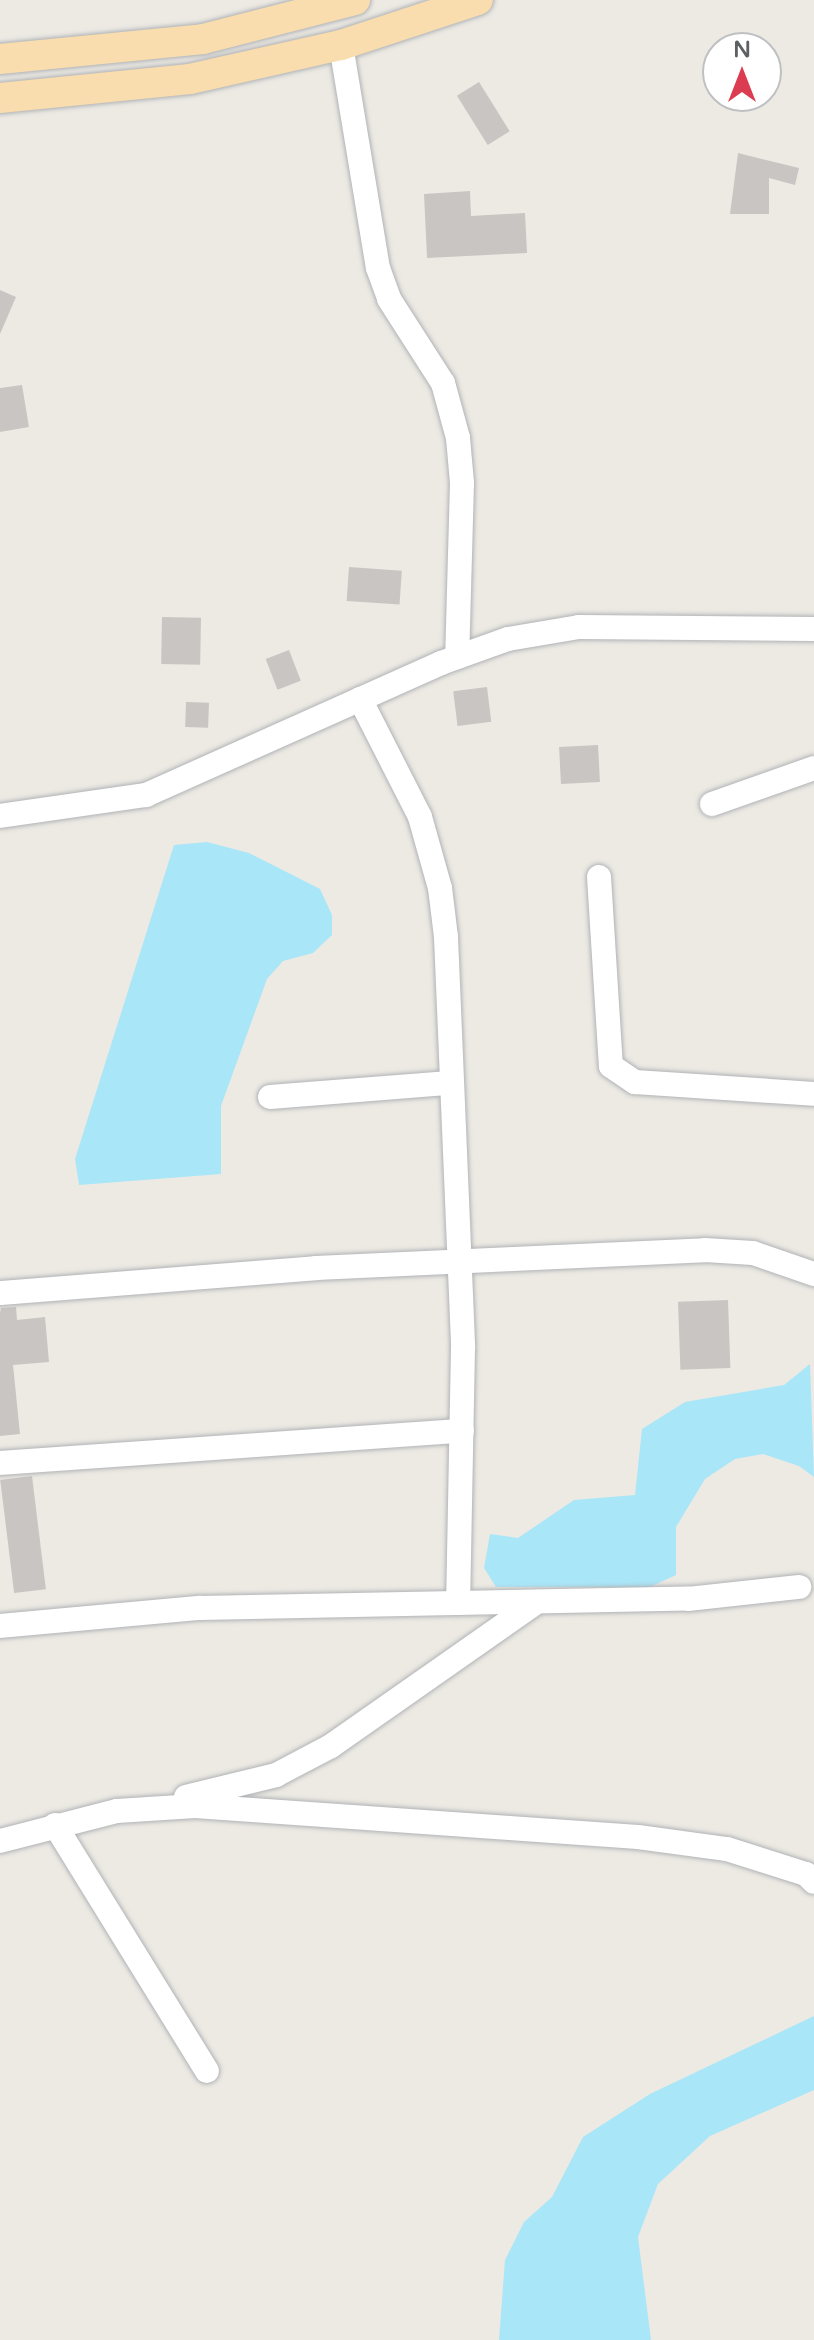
<!DOCTYPE html>
<style>
body{margin:0}
#map{position:relative;width:814px;height:2340px;overflow:hidden;background:#edeae4;font-family:"Varela Round",sans-serif}
div>[style]{position:absolute}
.water>*{inset:0;background:#a9e6f8}
.building>*{inset:0;background:#c9c5c2;transform-origin:0 0}
.roads{filter:drop-shadow(0 0 2px #b0b3b6) drop-shadow(0 0 2px #b0b3b6)}
.minor>*{height:24px;margin:-12px;padding:0 12px;transform-origin:12px;border-radius:12px;background:#fff}
.major>*{height:30px;margin:-15px;padding:0 15px;transform-origin:15px;border-radius:15px;background:#f9ddae}
span{translate:-50% -50%;white-space:nowrap;text-align:center;line-height:1.15;-webkit-text-stroke:8px #fff;paint-order:stroke}
.north{position:absolute;left:702px;top:32px;width:80px;height:80px;box-sizing:border-box;background:#fff;border:2px solid #bec0c1;border-radius:50%;rotate:0deg;font-size:22px;font-weight:700;line-height:32px;text-align:center;color:#5c6164}
.north::after{content:'';display:block;margin:auto;width:28px;height:36px;background:#dc3c51;clip-path:polygon(50% 0,100% 100%,50% 72%,0 100%)}
</style>
<div id="map">
<div class="water">
<i style="clip-path:polygon(207px 842px,249px 853px,320px 889px,332px 915px,332px 935px,313px 953px,283px 961px,267px 979px,221px 1106px,221px 1174px,79px 1185px,75px 1159px,174px 845px)"></i>
<i style="clip-path:polygon(810px 1364px,814px 1477px,799px 1466px,763px 1454px,735px 1459px,705px 1479px,676px 1527px,676px 1575px,650px 1587px,496px 1587px,484px 1568px,490px 1534px,518px 1538px,574px 1500px,635px 1495px,642px 1429px,685px 1402px,784px 1385px)"></i>
<i style="clip-path:polygon(814px 2016px,814px 2090px,710px 2136px,658px 2184px,638px 2237px,651px 2340px,499px 2340px,505px 2260px,524px 2222px,552px 2197px,583px 2137px,650px 2094px)"></i>
</div>
<div class="building">
<i style="left:479px;top:82px;width:58px;height:26px;rotate:58deg"></i>
<i style="clip-path:polygon(738px 153px,799px 168px,795px 185px,769px 178px,769px 214px,730px 214px)"></i>
<i style="clip-path:polygon(470px 191px,471px 216px,525px 213px,527px 253px,427px 258px,424px 194px)"></i>
<i style="clip-path:polygon(0 290px,16px 297px,0 334px)"></i>
<i style="clip-path:polygon(22px 385px,29px 427px,0 432px,0 388px)"></i>
<i style="left:349px;top:567px;width:53px;height:34px;rotate:4deg"></i>
<i style="left:162px;top:617px;width:39px;height:47px;rotate:1deg"></i>
<i style="left:289px;top:650px;width:33px;height:25px;rotate:69deg"></i>
<i style="left:487px;top:687px;width:35px;height:34px;rotate:83deg"></i>
<i style="left:186px;top:702px;width:23px;height:25px;rotate:2deg"></i>
<i style="left:598px;top:745px;width:37px;height:39px;rotate:87deg"></i>
<i style="left:728px;top:1300px;width:68px;height:50px;rotate:88deg"></i>
<i style="clip-path:polygon(16px 1307px,17px 1320px,45px 1317px,49px 1362px,13px 1365px,20px 1434px,0 1436px,0 1313px,1px 1308px)"></i>
<i style="left:32px;top:1476px;width:114px;height:32px;rotate:83deg"></i>
</div>
<div class="roads">
<div class="minor">
<i style="left:341px;top:45px;width:226px;rotate:80.6deg"></i>
<i style="left:378px;top:268px;width:33px;rotate:70deg"></i>
<i style="left:389px;top:299px;width:100px;rotate:57.3deg"></i>
<i style="left:443px;top:383px;width:57px;rotate:74.7deg"></i>
<i style="left:458px;top:438px;width:45px;rotate:84.9deg"></i>
<i style="left:462px;top:483px;width:174px;rotate:91.6deg"></i>
<i style="left:360px;top:699px;width:132px;rotate:63deg"></i>
<i style="left:420px;top:817px;width:74px;rotate:74.3deg"></i>
<i style="left:440px;top:888px;width:49px;rotate:83deg"></i>
<i style="left:446px;top:937px;width:411px;rotate:87.6deg"></i>
<i style="left:463px;top:1348px;width:255px;rotate:91.1deg"></i>
<i style="left:712px;top:804px;width:108px;rotate:-19.4deg"></i>
<i style="left:0;top:816px;width:148px;rotate:-8.2deg"></i>
<i style="left:146px;top:795px;width:323px;rotate:-24.1deg"></i>
<i style="left:441px;top:663px;width:71px;rotate:-19.7deg"></i>
<i style="left:508px;top:639px;width:72px;rotate:-9.6deg"></i>
<i style="left:579px;top:627px;width:235px;rotate:0.5deg"></i>
<i style="left:599px;top:877px;width:189px;rotate:86.4deg"></i>
<i style="left:611px;top:1066px;width:29px;rotate:34deg"></i>
<i style="left:635px;top:1082px;width:179px;rotate:3.8deg"></i>
<i style="left:270px;top:1097px;width:180px;rotate:-4.5deg"></i>
<i style="left:0;top:1293px;width:317px;rotate:-4.5deg"></i>
<i style="left:316px;top:1268px;width:389px;rotate:-2.6deg"></i>
<i style="left:705px;top:1250px;width:48px;rotate:3.6deg"></i>
<i style="left:753px;top:1253px;width:65px;rotate:19deg"></i>
<i style="left:0;top:1463px;width:463px;rotate:-4deg"></i>
<i style="left:0;top:1626px;width:200px;rotate:-5.2deg"></i>
<i style="left:199px;top:1608px;width:489px;rotate:-1.1deg"></i>
<i style="left:688px;top:1599px;width:112px;rotate:-6.2deg"></i>
<i style="left:186px;top:1797px;width:93px;rotate:-13.7deg"></i>
<i style="left:276px;top:1775px;width:62px;rotate:-27.8deg"></i>
<i style="left:331px;top:1746px;width:251px;rotate:-35deg"></i>
<i style="left:55px;top:1825px;width:289px;rotate:58.3deg"></i>
<i style="left:0;top:1841px;width:121px;rotate:-14.4deg"></i>
<i style="left:117px;top:1811px;width:78px;rotate:-3.7deg"></i>
<i style="left:195px;top:1806px;width:444px;rotate:4deg"></i>
<i style="left:638px;top:1837px;width:90px;rotate:7.7deg"></i>
<i style="left:727px;top:1849px;width:83px;rotate:17.6deg"></i>
<i style="left:806px;top:1874px;width:11px;rotate:45deg"></i>
</div>
<div class="major">
<i style="left:0;top:59px;width:204px;rotate:-5.6deg"></i>
<i style="left:203px;top:39px;width:157px;rotate:-14.4deg"></i>
<i style="left:0;top:98px;width:191px;rotate:-5.7deg"></i>
<i style="left:190px;top:79px;width:155px;rotate:-12.7deg"></i>
<i style="left:341px;top:45px;width:144px;rotate:-18.2deg"></i>
</div>
</div>
<div class="north">N</div>
</div>
